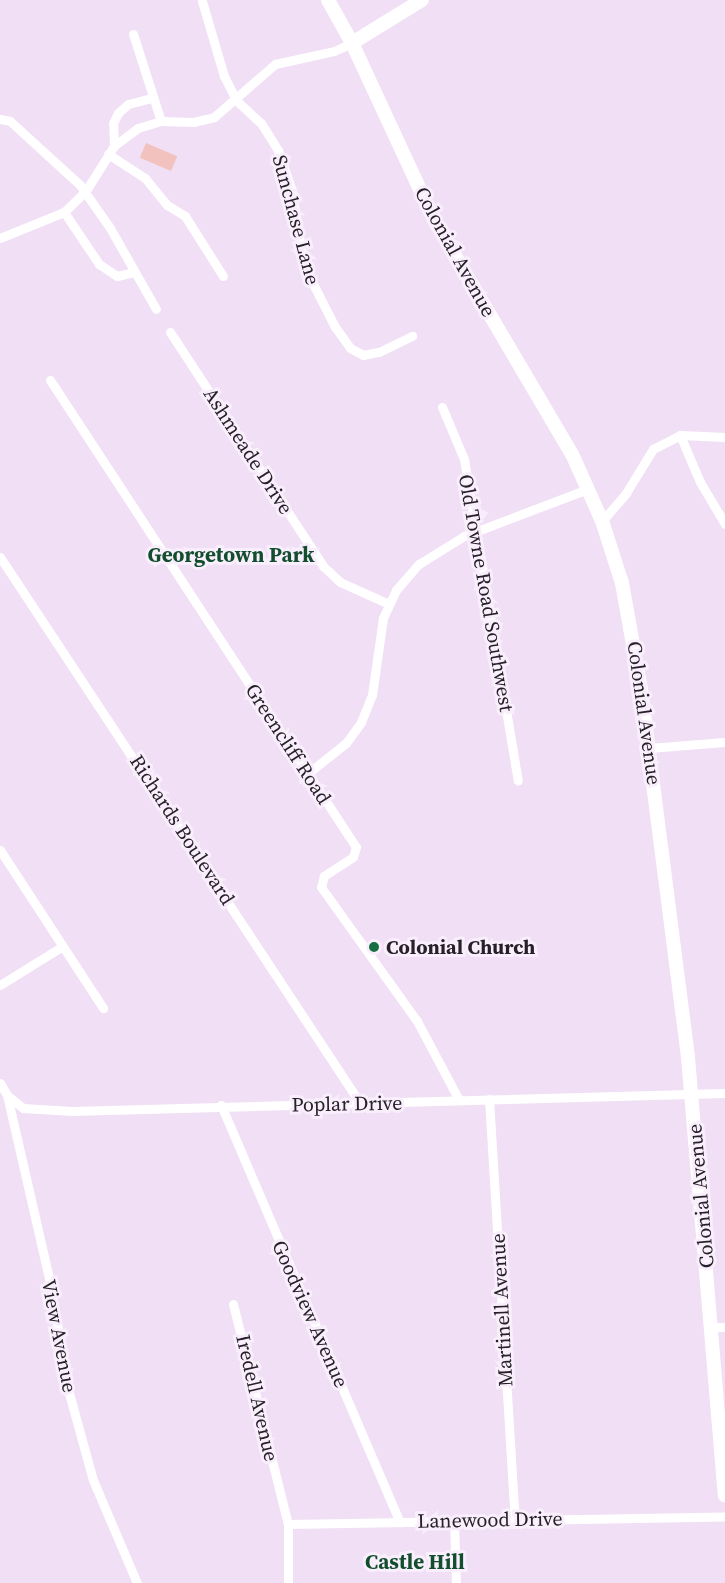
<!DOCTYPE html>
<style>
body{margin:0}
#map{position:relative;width:725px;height:1583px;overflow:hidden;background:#f0dff5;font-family:"Source Serif 4",serif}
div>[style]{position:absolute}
.green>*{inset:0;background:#f2c3be;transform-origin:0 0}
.street>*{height:9px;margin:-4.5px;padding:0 4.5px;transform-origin:4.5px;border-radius:4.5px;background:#fff}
.secondary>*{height:14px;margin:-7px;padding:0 7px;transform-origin:7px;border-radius:7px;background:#fff}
.dots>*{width:16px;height:16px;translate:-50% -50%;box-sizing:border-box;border:3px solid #f9effc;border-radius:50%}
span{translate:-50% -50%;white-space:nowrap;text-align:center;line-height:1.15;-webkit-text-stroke:6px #f9effc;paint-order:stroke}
.street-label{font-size:20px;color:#262028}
.poi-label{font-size:20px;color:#262028;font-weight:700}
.left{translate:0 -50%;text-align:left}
.neighbourhood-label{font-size:21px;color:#124d2e;font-weight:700}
</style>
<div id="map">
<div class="green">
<i style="left:146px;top:143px;width:34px;height:16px;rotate:23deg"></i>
</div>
<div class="street">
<i style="left:202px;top:1px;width:78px;rotate:73.7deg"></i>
<i style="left:224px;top:76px;width:28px;rotate:63deg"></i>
<i style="left:237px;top:101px;width:33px;rotate:43deg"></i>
<i style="left:261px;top:123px;width:32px;rotate:58deg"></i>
<i style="left:278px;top:150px;width:40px;rotate:71.1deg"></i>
<i style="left:291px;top:188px;width:79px;rotate:80.5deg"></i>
<i style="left:304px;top:266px;width:68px;rotate:63.1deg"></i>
<i style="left:335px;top:327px;width:26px;rotate:54deg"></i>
<i style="left:350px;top:348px;width:15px;rotate:28deg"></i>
<i style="left:363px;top:355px;width:16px;rotate:-11deg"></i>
<i style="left:379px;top:352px;width:37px;rotate:-26deg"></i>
<i style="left:133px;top:34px;width:91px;rotate:72.2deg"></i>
<i style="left:0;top:119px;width:10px;rotate:11deg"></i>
<i style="left:10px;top:121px;width:95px;rotate:42.4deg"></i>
<i style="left:80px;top:185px;width:52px;rotate:55.1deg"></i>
<i style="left:110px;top:228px;width:93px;rotate:60.4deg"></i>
<i style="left:114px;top:146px;width:23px;rotate:-92deg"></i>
<i style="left:113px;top:123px;width:11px;rotate:-63deg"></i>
<i style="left:118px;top:113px;width:13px;rotate:-42deg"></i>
<i style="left:128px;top:104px;width:25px;rotate:-14deg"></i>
<i style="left:108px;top:154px;width:44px;rotate:33deg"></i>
<i style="left:145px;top:178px;width:35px;rotate:51deg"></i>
<i style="left:167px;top:205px;width:21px;rotate:31deg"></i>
<i style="left:185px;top:216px;width:71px;rotate:57.7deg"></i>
<i style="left:64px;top:212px;width:63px;rotate:56.1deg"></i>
<i style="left:99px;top:264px;width:22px;rotate:34deg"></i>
<i style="left:117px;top:276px;width:17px;rotate:-13deg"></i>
<i style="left:0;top:238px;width:69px;rotate:-22.1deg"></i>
<i style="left:64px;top:212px;width:29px;rotate:-44deg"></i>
<i style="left:85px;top:192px;width:54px;rotate:-57.8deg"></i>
<i style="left:114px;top:146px;width:30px;rotate:-37deg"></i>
<i style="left:138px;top:128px;width:24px;rotate:-17deg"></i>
<i style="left:161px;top:121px;width:32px;rotate:2deg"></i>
<i style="left:193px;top:122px;width:22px;rotate:-13deg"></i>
<i style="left:214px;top:117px;width:81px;rotate:-41deg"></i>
<i style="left:275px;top:64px;width:60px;rotate:-12.4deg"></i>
<i style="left:334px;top:51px;width:20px;rotate:-24deg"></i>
<i style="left:170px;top:332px;width:280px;rotate:56.8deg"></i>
<i style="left:323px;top:566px;width:23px;rotate:43deg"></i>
<i style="left:340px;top:582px;width:54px;rotate:24.2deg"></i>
<i style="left:50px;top:380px;width:558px;rotate:56.77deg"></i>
<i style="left:356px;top:847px;width:10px;rotate:107deg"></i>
<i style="left:353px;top:857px;width:35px;rotate:147deg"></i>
<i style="left:324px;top:876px;width:11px;rotate:105deg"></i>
<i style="left:321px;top:887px;width:165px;rotate:54.4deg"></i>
<i style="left:417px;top:1021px;width:89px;rotate:62deg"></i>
<i style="left:442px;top:407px;width:56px;rotate:67.1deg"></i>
<i style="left:464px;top:459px;width:326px;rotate:80.5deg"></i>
<i style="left:725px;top:437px;width:45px;rotate:-177.5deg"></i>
<i style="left:680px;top:435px;width:51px;rotate:66.9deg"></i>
<i style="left:700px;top:482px;width:49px;rotate:59.2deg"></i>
<i style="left:602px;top:521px;width:37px;rotate:-49deg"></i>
<i style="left:626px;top:493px;width:52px;rotate:-58.5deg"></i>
<i style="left:653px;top:449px;width:30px;rotate:-27deg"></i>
<i style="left:0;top:557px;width:654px;rotate:56.6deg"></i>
<i style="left:649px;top:748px;width:76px;rotate:-4.5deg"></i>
<i style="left:307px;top:774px;width:50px;rotate:-38.5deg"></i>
<i style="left:346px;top:743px;width:26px;rotate:-54deg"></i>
<i style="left:361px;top:722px;width:29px;rotate:-68deg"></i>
<i style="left:372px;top:695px;width:78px;rotate:-81.9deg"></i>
<i style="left:383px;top:618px;width:31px;rotate:-65deg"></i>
<i style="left:396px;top:590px;width:35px;rotate:-49deg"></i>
<i style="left:419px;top:564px;width:53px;rotate:-31.9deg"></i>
<i style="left:464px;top:536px;width:133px;rotate:-20.8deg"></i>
<i style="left:0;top:850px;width:189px;rotate:56.9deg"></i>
<i style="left:0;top:985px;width:74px;rotate:-31.8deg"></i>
<i style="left:0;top:1083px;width:14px;rotate:60deg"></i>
<i style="left:7px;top:1095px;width:188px;rotate:77.1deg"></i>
<i style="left:49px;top:1278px;width:117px;rotate:80.1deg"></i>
<i style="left:69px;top:1393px;width:90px;rotate:74.6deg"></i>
<i style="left:93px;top:1480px;width:112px;rotate:66.9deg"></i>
<i style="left:7px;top:1095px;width:21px;rotate:39deg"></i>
<i style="left:23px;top:1108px;width:49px;rotate:3.5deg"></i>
<i style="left:72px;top:1111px;width:653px;rotate:-1.58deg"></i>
<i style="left:489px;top:1099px;width:422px;rotate:86.5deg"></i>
<i style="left:221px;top:1105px;width:454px;rotate:66.8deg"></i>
<i style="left:233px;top:1304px;width:227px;rotate:76deg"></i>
<i style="left:288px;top:1524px;width:59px;rotate:90deg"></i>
<i style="left:712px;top:1327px;width:13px"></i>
<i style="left:454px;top:1521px;width:62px;rotate:88.2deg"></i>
<i style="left:288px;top:1524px;width:437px;rotate:-1deg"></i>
</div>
<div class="secondary">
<i style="left:328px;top:0;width:49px;rotate:60.8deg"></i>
<i style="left:352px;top:43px;width:195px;rotate:65.1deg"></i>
<i style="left:434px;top:220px;width:272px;rotate:59.5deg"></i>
<i style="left:572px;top:454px;width:73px;rotate:65.9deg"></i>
<i style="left:602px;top:521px;width:65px;rotate:72.1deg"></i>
<i style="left:622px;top:583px;width:109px;rotate:79.9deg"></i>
<i style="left:641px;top:690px;width:370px;rotate:82.7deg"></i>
<i style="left:688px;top:1057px;width:440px;rotate:85.2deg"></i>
<i style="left:352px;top:43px;width:82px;rotate:-31.6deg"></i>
</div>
<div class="dots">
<i style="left:374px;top:947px;background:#156f43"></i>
</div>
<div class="street-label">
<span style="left:296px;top:220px;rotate:75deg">Sunchase Lane</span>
<span style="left:455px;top:252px;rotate:61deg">Colonial Avenue</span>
<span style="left:248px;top:451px;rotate:57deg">Ashmeade Drive</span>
<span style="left:486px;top:593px;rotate:80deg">Old Towne Road Southwest</span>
<span style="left:644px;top:713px;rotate:82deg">Colonial Avenue</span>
<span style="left:288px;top:744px;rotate:57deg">Greencliff Road</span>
<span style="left:182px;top:830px;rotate:57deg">Richards Boulevard</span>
<span style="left:347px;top:1104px;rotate:-1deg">Poplar Drive</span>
<span style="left:701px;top:1196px;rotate:-95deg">Colonial Avenue</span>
<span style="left:502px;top:1310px;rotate:-93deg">Martinell Avenue</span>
<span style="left:310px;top:1314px;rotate:66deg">Goodview Avenue</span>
<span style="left:59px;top:1336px;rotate:79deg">View Avenue</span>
<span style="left:257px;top:1398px;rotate:77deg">Iredell Avenue</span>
<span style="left:490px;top:1520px;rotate:-1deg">Lanewood Drive</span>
</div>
<div class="poi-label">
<span class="left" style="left:386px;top:947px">Colonial Church</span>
</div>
<div class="neighbourhood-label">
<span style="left:231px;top:555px">Georgetown Park</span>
<span style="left:415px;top:1562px">Castle Hill</span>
</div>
</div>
